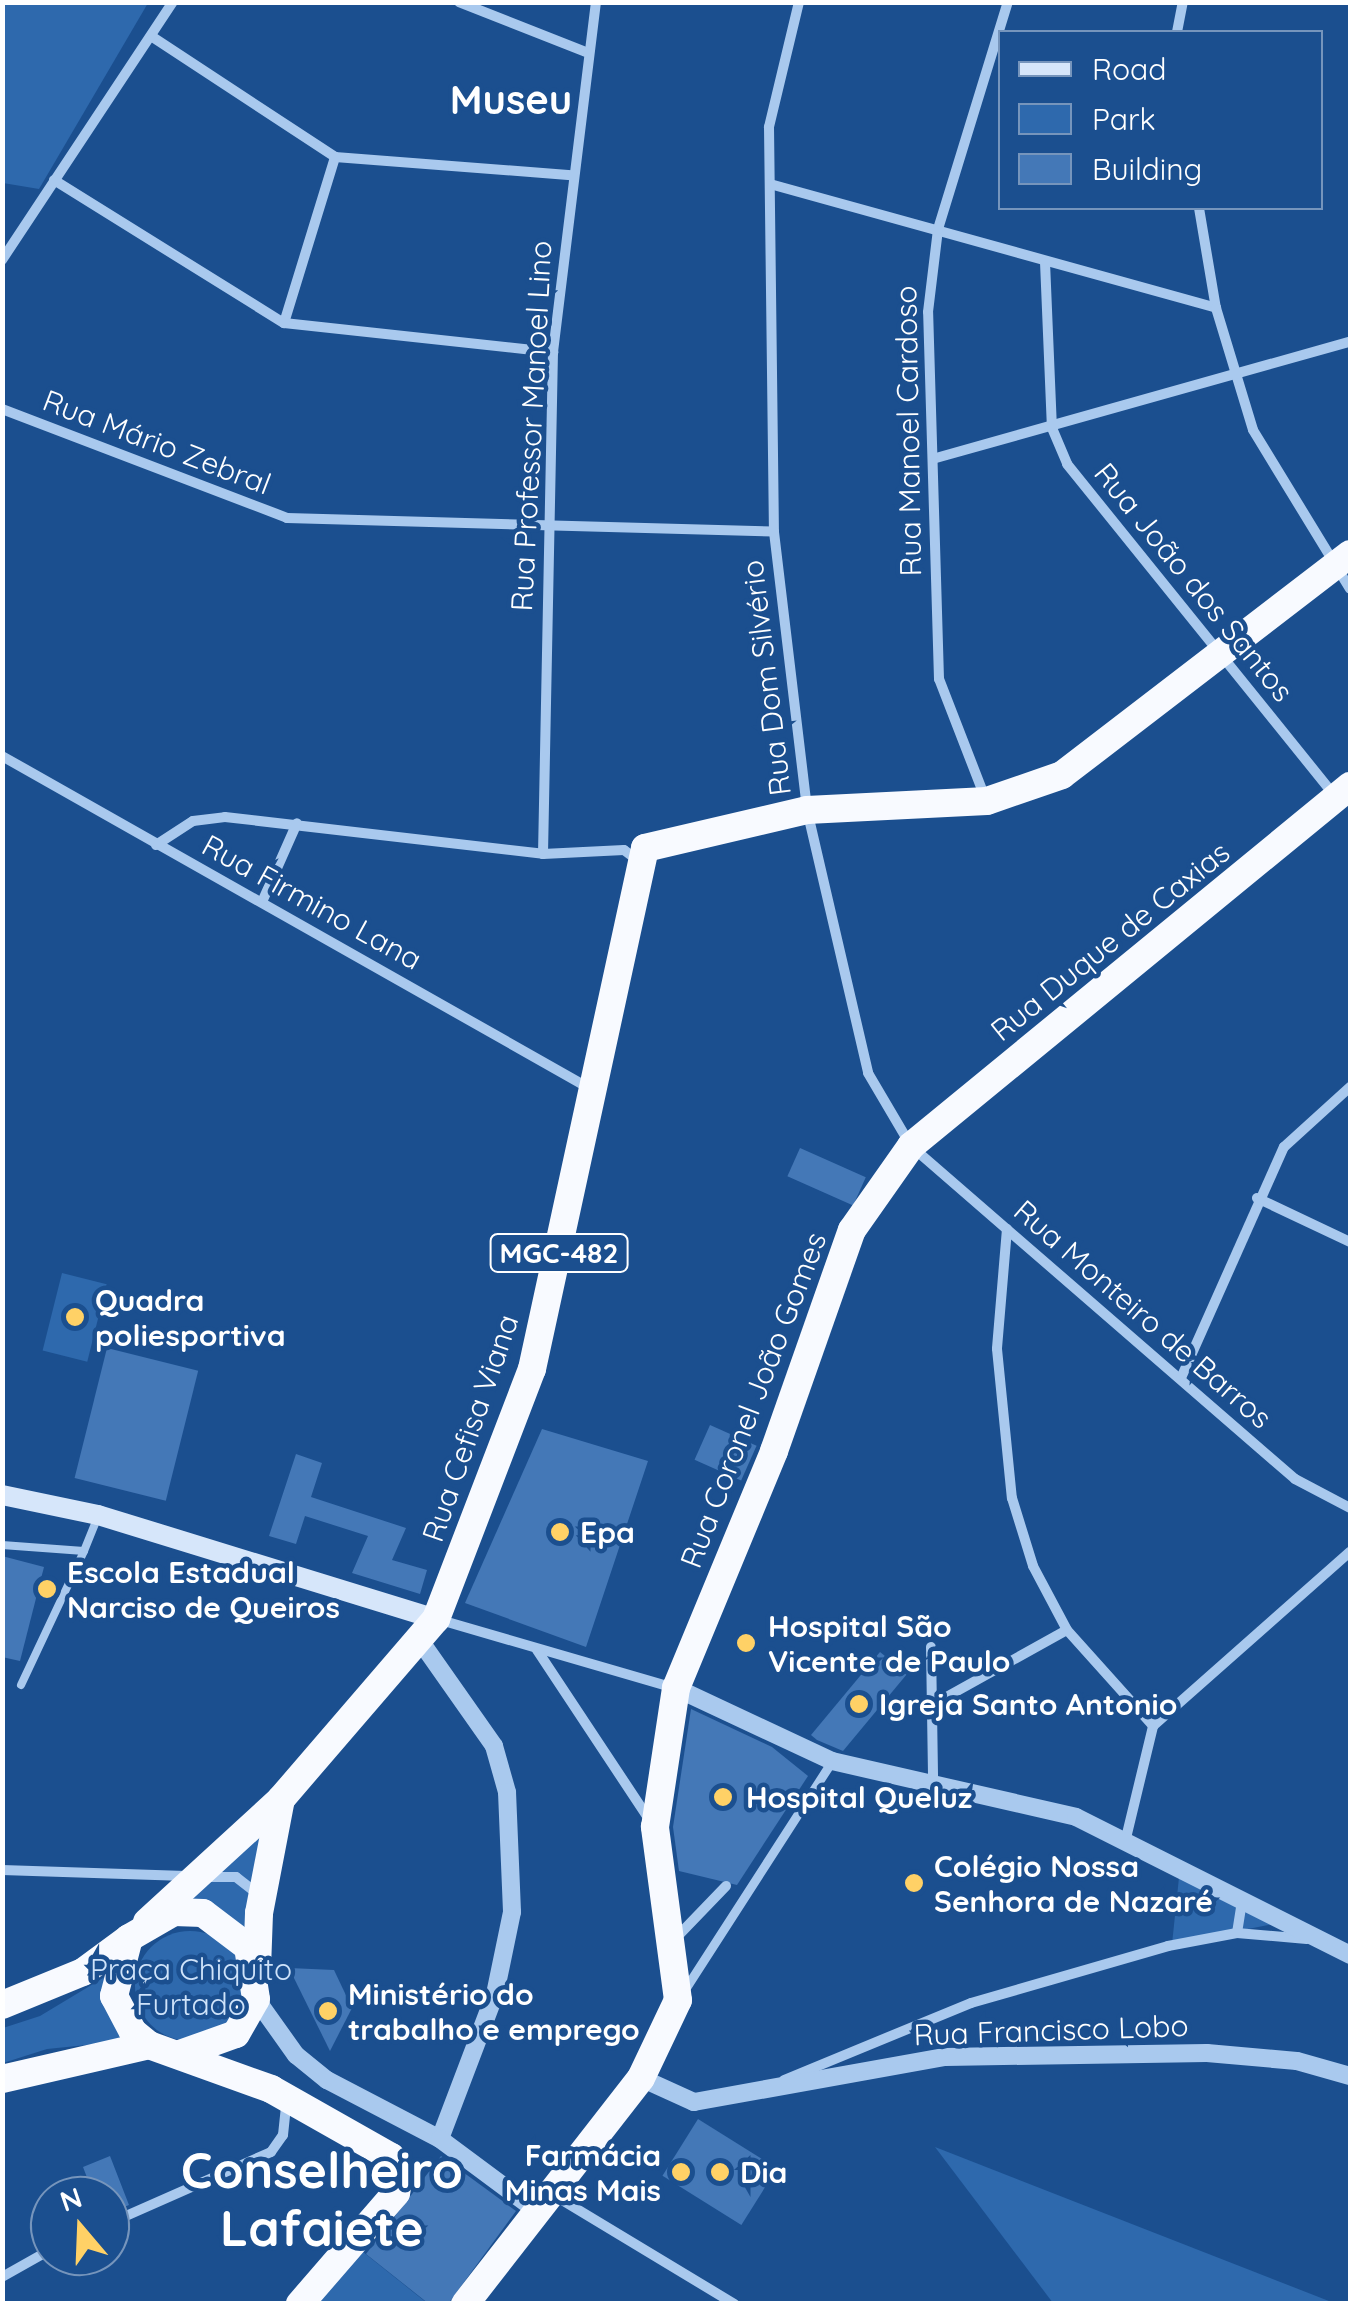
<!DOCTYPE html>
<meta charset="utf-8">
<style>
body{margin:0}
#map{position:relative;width:1353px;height:2306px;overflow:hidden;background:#1b4f8f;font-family:Quicksand,sans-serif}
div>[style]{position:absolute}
.green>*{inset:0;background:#2e69ad;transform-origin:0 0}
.round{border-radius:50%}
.building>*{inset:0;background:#4478b7;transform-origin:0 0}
.service>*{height:8px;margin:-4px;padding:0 4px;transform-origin:4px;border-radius:4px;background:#a9c9ee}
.pedestrian>*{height:9px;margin:-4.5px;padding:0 4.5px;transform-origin:4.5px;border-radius:4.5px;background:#a9c9ee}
.minor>*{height:10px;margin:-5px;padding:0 5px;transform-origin:5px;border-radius:5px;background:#a9c9ee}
.tertiary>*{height:18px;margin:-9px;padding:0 9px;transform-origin:9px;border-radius:9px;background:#a9c9ee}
.secondary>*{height:20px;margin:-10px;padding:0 10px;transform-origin:10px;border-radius:10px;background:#d6e6fa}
.trunk>*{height:28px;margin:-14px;padding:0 14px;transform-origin:14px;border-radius:14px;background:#f8faff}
.dots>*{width:28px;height:28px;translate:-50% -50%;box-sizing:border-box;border:5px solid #1b4f8f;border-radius:50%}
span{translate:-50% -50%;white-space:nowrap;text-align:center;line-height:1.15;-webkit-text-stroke:9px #1b4f8f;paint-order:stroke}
.shield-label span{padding:2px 8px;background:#1b4f8f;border:2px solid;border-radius:8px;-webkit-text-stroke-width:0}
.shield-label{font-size:28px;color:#fff;font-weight:700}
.street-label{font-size:30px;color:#fff}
.poi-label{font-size:30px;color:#fff;font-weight:700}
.left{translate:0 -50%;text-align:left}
.right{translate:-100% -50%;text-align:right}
.park-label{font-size:30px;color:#cfe3fa}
.district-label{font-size:40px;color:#fff;font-weight:700}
.town-label{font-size:50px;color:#fff;font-weight:700}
.frame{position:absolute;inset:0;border:5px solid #fff;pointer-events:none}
.legend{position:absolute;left:998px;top:30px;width:325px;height:180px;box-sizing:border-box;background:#1b4f8f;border:2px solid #7695bc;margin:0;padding:12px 18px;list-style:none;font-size:30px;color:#fff}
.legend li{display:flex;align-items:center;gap:20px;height:50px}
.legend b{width:50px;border:2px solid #7695bc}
.north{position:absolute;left:30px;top:2176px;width:100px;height:100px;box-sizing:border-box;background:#1b4f8f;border:2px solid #7695bc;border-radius:50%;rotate:341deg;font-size:28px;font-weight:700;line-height:40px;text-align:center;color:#fff}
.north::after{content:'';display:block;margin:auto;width:35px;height:45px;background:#ffd166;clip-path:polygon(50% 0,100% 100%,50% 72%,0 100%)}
</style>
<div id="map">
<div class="green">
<i style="clip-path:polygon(2px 3px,148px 3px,39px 189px,3px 183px)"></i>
<i style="left:62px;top:1273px;width:46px;height:80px;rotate:14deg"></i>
<i style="clip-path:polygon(276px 1812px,250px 1945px,178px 1906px)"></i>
<i style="clip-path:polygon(1180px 1868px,1279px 1923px,1172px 1944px)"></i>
<i class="round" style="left:135px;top:1931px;width:110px;height:110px"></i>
<i style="clip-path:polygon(113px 1972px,136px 2040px,47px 2049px,3px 2063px,3px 2028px,40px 2016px)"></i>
<i style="clip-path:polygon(935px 2147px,1334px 2303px,1053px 2303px)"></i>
<i style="clip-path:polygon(348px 2240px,427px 2303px,303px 2304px)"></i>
</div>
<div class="building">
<i style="left:800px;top:1148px;width:72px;height:31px;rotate:24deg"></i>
<i style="left:107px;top:1348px;width:94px;height:134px;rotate:14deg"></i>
<i style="left:710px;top:1425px;width:51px;height:38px;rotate:24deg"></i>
<i style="clip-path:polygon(542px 1429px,648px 1461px,586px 1647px,465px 1603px)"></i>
<i style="clip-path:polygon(296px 1454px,322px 1463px,311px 1497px,406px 1528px,392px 1560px,427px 1570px,420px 1594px,352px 1573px,368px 1536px,305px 1516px,296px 1544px,269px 1536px)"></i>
<i style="clip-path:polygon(2px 1556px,44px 1567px,20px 1661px,2px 1657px)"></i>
<i style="clip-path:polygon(880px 1652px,907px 1674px,843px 1751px,817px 1740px,811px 1735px)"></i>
<i style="clip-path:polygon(691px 1709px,772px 1747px,808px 1776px,737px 1885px,679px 1871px,673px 1827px)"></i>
<i style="clip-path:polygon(289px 1968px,334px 1970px,352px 2008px,330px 2051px)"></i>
<i style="left:698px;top:2119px;width:93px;height:67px;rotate:32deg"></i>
<i style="clip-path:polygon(110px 2156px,129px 2205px,110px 2213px,110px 2196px,94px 2196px,83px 2167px)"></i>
<i style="clip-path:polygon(441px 2156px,516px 2211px,448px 2304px,429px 2304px,366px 2254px)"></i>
</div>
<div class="service">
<i style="left:2px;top:1545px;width:82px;rotate:4.2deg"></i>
<i style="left:84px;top:1551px;width:38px;rotate:-68deg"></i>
<i style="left:21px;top:1685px;width:148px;rotate:-64.8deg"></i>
</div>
<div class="pedestrian">
<i style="left:685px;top:1989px;width:271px;rotate:-57.2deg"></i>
</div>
<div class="minor">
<i style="left:459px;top:2px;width:136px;rotate:21.5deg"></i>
<i style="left:799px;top:2px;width:129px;rotate:103.5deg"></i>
<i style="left:769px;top:127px;width:405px;rotate:89.3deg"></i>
<i style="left:774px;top:532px;width:280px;rotate:83.2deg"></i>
<i style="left:807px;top:810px;width:270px;rotate:76.9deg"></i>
<i style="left:868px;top:1073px;width:85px;rotate:59.5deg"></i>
<i style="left:911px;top:1146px;width:508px;rotate:40.93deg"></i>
<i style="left:1295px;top:1479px;width:62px;rotate:27.8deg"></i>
<i style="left:1177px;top:32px;width:31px;rotate:-79deg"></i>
<i style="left:151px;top:36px;width:220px;rotate:33.3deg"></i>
<i style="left:335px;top:157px;width:237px;rotate:4.4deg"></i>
<i style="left:54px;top:180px;width:271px;rotate:31.9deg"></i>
<i style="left:284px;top:323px;width:271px;rotate:6.2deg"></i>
<i style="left:770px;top:184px;width:463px;rotate:15.5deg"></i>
<i style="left:1199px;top:208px;width:101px;rotate:80.4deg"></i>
<i style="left:1216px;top:308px;width:127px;rotate:73.1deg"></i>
<i style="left:1253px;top:430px;width:186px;rotate:58.6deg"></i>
<i style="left:2px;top:260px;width:310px;rotate:-56.5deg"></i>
<i style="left:1045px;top:262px;width:166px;rotate:87.6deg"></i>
<i style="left:1052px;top:428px;width:39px;rotate:67deg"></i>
<i style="left:1067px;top:464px;width:428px;rotate:51.1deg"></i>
<i style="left:284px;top:323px;width:174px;rotate:-72.9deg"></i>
<i style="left:2px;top:409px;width:305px;rotate:20.9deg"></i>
<i style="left:287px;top:518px;width:487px;rotate:1.6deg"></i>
<i style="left:936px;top:458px;width:430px;rotate:-15.7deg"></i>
<i style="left:2px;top:756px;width:674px;rotate:29.49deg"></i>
<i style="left:986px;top:800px;width:130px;rotate:-111.2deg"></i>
<i style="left:939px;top:679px;width:367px;rotate:-91.7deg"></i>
<i style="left:928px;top:312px;width:84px;rotate:-83.1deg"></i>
<i style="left:938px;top:229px;width:238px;rotate:-72.9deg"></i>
<i style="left:156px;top:845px;width:44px;rotate:-33deg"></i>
<i style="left:193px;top:821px;width:32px;rotate:-7deg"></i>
<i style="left:225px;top:817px;width:320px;rotate:6.6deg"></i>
<i style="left:543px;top:854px;width:81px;rotate:-2.8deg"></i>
<i style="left:624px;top:850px;width:20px;rotate:37deg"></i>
<i style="left:543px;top:854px;width:502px;rotate:-88.86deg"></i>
<i style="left:553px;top:352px;width:353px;rotate:-83deg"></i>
<i style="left:262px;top:902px;width:86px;rotate:-66.1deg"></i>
<i style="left:1257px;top:1198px;width:103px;rotate:25.3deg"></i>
<i style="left:1007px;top:1229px;width:120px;rotate:94.8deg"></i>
<i style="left:997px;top:1349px;width:150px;rotate:84.3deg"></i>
<i style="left:1012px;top:1498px;width:71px;rotate:72.8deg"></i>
<i style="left:1033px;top:1566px;width:72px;rotate:62deg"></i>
<i style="left:1067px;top:1630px;width:129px;rotate:48.1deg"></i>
<i style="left:1181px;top:1378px;width:253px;rotate:-66deg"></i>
<i style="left:1284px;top:1147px;width:89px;rotate:-42.3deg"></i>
<i style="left:437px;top:1619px;width:248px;rotate:16.2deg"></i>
<i style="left:931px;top:1647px;width:134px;rotate:89.1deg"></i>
<i style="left:537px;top:1650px;width:206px;rotate:56.5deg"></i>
<i style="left:932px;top:1705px;width:154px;rotate:-29.1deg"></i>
<i style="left:1126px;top:1838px;width:115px;rotate:-76.4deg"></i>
<i style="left:1153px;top:1726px;width:263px;rotate:-41.5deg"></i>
<i style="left:2px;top:1870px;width:184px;rotate:1.9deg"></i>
<i style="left:203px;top:1877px;width:33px"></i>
<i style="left:236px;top:1877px;width:31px;rotate:38deg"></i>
<i style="left:1237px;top:1933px;width:33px;rotate:-81deg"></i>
<i style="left:674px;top:1940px;width:75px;rotate:-46.1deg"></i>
<i style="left:784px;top:2080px;width:202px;rotate:-22.4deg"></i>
<i style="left:971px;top:2003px;width:205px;rotate:-16.1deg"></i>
<i style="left:1168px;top:1946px;width:70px;rotate:-10.7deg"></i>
<i style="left:1237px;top:1933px;width:70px;rotate:4.9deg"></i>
<i style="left:552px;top:2194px;width:213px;rotate:31.1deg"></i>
<i style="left:110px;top:2223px;width:176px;rotate:-23.8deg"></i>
<i style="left:271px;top:2152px;width:21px;rotate:-55deg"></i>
<i style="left:283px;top:2135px;width:31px;rotate:-84deg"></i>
<i style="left:2px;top:2277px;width:55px;rotate:-29.4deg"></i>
</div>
<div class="tertiary">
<i style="left:421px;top:1642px;width:127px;rotate:54.9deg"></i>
<i style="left:494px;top:1746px;width:48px;rotate:74.2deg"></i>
<i style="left:507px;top:1792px;width:120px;rotate:87.6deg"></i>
<i style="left:512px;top:1912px;width:84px;rotate:101.7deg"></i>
<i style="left:495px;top:1994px;width:155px;rotate:110.8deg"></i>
<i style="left:676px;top:1688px;width:172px;rotate:25.1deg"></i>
<i style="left:832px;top:1761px;width:250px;rotate:12.9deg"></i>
<i style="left:1076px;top:1817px;width:307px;rotate:26.7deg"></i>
<i style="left:256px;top:1999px;width:69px;rotate:54.5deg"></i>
<i style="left:296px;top:2055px;width:40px;rotate:39deg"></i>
<i style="left:327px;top:2080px;width:127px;rotate:27.6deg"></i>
<i style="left:440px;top:2139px;width:121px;rotate:36.6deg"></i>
<i style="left:641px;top:2078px;width:58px;rotate:24.4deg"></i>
<i style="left:694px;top:2102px;width:255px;rotate:-10.2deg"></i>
<i style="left:945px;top:2057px;width:262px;rotate:-0.9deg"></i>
<i style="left:1207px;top:2053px;width:90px;rotate:5.1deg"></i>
<i style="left:1297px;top:2061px;width:55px;rotate:15.8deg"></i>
</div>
<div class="secondary">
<i style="left:2px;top:1495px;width:98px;rotate:11.8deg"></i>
<i style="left:98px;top:1515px;width:354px;rotate:17.1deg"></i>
</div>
<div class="trunk">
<i style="left:147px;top:1922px;width:182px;rotate:-42.5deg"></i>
<i style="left:281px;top:1799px;width:238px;rotate:-49.3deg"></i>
<i style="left:436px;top:1619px;width:268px;rotate:-69deg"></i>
<i style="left:532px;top:1369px;width:533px;rotate:-77.76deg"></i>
<i style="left:645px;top:848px;width:166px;rotate:-13.2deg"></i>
<i style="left:807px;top:810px;width:180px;rotate:-2.9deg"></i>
<i style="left:987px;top:801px;width:79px;rotate:-19.1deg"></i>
<i style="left:1062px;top:775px;width:363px;rotate:-37.5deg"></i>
<i style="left:257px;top:1968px;width:55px;rotate:-87.9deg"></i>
<i style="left:259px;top:1913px;width:116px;rotate:-79.1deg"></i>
<i style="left:2px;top:2005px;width:87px;rotate:-22.2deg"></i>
<i style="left:83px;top:1972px;width:56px;rotate:-36.3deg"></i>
<i style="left:180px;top:2054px;width:59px;rotate:-19.7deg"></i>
<i style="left:236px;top:2034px;width:40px;rotate:-60.3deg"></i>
<i style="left:256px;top:1999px;width:53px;rotate:-98.7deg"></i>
<i style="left:248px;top:1947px;width:56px;rotate:-142.9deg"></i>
<i style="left:203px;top:1913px;width:29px;rotate:-178deg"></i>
<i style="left:174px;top:1912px;width:52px;rotate:150deg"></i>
<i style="left:129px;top:1938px;width:60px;rotate:104.5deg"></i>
<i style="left:114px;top:1996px;width:41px;rotate:62.2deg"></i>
<i style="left:133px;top:2032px;width:21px;rotate:39deg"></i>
<i style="left:149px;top:2045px;width:130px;rotate:19.8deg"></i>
<i style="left:271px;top:2089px;width:138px;rotate:29.5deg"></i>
<i style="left:391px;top:2157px;width:17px;rotate:57deg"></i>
<i style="left:400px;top:2171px;width:22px;rotate:100deg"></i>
<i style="left:396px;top:2193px;width:147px;rotate:130.9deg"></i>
<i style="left:2px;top:2079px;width:151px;rotate:-13deg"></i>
<i style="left:465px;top:2304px;width:286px;rotate:-52.1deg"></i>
<i style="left:641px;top:2078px;width:86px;rotate:-64.6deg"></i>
<i style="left:678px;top:2000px;width:175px;rotate:-97.6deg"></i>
<i style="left:655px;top:1827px;width:141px;rotate:-81.4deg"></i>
<i style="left:676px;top:1688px;width:256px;rotate:-67.5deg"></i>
<i style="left:774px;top:1451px;width:234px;rotate:-70.6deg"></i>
<i style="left:852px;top:1230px;width:103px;rotate:-54.9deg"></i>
<i style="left:911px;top:1146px;width:568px;rotate:-39.35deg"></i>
</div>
<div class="dots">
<i style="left:75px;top:1317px;background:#ffd166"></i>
<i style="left:560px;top:1532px;background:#ffd166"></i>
<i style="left:47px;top:1589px;background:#ffd166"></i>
<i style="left:746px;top:1643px;background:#ffd166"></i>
<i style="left:859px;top:1704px;background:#ffd166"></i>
<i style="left:723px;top:1797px;background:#ffd166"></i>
<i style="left:914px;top:1883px;background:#ffd166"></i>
<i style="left:328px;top:2011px;background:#ffd166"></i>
<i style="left:681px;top:2172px;background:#ffd166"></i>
<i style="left:720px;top:2172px;background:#ffd166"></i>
</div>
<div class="shield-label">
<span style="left:559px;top:1253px">MGC-482</span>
</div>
<div class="street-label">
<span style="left:531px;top:426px;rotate:-87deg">Rua Professor Manoel Lino</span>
<span style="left:908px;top:431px;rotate:-91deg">Rua Manoel Cardoso</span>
<span style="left:157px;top:442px;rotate:21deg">Rua Mário Zebral</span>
<span style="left:1194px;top:582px;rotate:51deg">Rua João dos Santos</span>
<span style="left:766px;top:678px;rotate:-97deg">Rua Dom Silvério</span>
<span style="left:312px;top:902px;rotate:29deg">Rua Firmino Lana</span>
<span style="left:1110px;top:941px;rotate:-39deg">Rua Duque de Caxias</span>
<span style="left:1143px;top:1314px;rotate:41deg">Rua Monteiro de Barros</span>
<span style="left:753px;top:1400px;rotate:-69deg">Rua Coronel João Gomes</span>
<span style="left:470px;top:1428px;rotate:-71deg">Rua Cefisa Viana</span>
<span style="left:1051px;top:2030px;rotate:-2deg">Rua Francisco Lobo</span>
</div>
<div class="poi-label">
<span class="left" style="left:95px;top:1317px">Quadra<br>poliesportiva</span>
<span class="left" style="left:580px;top:1532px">Epa</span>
<span class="left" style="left:67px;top:1589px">Escola Estadual<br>Narciso de Queiros</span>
<span class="left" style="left:768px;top:1643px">Hospital São<br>Vicente de Paulo</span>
<span class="left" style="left:879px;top:1704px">Igreja Santo Antonio</span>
<span class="left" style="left:746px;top:1797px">Hospital Queluz</span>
<span class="left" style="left:934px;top:1883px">Colégio Nossa<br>Senhora de Nazaré</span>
<span class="left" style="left:348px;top:2011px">Ministério do<br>trabalho e emprego</span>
<span class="right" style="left:661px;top:2172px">Farmácia<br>Minas Mais</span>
<span class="left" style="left:740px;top:2172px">Dia</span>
</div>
<div class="park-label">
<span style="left:191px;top:1986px">Praça Chiquito<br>Furtado</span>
</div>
<div class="district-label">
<span style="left:511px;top:99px">Museu</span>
</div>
<div class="town-label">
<span style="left:322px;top:2198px">Conselheiro<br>Lafaiete</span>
</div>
<div class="frame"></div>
<ul class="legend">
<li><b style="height:12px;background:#d6e6fa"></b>Road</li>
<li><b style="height:28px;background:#2e69ad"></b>Park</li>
<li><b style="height:28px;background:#4478b7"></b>Building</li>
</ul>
<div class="north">N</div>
</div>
